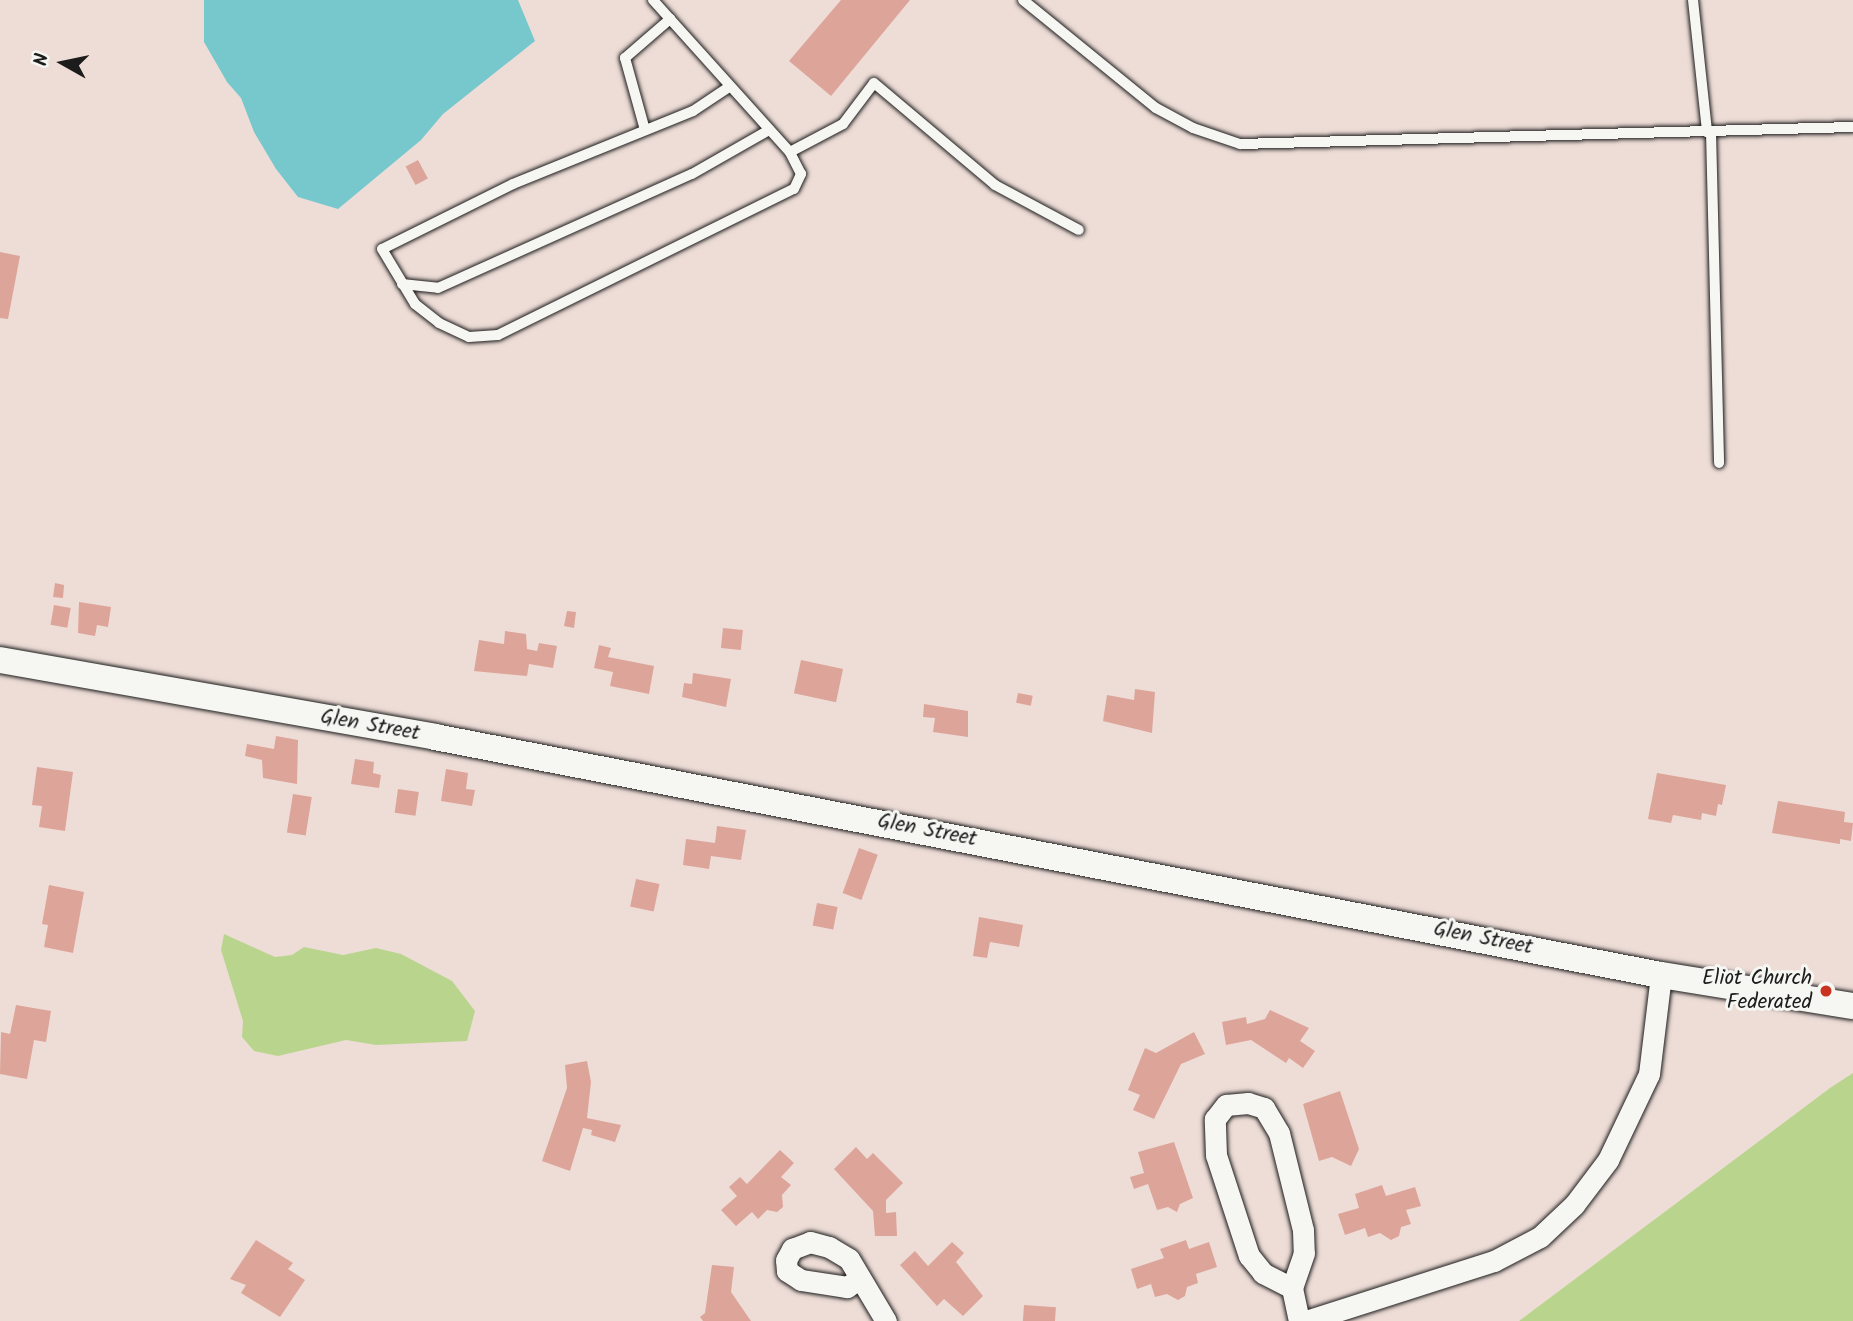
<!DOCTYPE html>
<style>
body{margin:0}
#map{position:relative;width:1853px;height:1321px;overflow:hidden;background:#eeddd7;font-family:Kalam,sans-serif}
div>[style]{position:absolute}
.green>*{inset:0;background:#b9d58d}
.water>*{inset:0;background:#76c8cd}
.building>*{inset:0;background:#dda499;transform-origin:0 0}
.roads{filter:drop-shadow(0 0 2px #1c1c1c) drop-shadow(0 0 2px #1c1c1c)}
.service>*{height:10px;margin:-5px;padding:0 5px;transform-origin:5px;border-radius:5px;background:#f6f6f2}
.minor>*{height:21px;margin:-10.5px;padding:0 10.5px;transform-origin:10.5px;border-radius:10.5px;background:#f6f6f2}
.tertiary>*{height:26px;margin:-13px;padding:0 13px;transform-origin:13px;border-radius:13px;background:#f6f6f2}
.dots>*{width:19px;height:19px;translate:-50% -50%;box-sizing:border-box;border:4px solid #f6f6f2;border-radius:50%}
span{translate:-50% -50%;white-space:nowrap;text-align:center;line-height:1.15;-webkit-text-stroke:6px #f6f6f2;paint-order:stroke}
.street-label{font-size:21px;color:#1c1c1c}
.poi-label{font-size:21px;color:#1c1c1c}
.right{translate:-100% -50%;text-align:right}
.north{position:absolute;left:28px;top:28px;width:70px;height:70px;-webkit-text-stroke:5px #f6f6f2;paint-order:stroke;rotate:279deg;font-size:19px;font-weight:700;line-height:28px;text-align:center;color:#1c1c1c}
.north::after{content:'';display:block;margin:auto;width:24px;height:32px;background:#1c1c1c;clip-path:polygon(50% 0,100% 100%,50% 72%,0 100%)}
</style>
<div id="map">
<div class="green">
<i style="clip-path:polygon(224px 934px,275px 957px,292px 955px,304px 947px,343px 955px,376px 948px,401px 954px,452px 981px,475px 1011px,467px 1041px,376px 1045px,346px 1040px,278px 1056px,254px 1051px,242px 1037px,243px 1021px,221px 950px)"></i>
<i style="clip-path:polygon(1853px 1073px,1853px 1321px,1519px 1321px,1830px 1088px)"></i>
</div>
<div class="water">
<i style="clip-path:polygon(204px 0,518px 0,535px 41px,443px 114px,421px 140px,338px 209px,298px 197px,276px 169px,254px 132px,241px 98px,227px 82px,204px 42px)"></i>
</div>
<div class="building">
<i style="clip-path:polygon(841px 0,910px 0,831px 96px,789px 61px)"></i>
<i style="left:418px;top:160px;width:21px;height:14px;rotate:62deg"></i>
<i style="clip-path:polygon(0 252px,20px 256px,8px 319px,0 318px)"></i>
<i style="clip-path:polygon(55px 583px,64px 585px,63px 598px,53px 597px)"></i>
<i style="clip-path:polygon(79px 602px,111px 607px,108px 627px,97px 625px,95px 636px,78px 633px)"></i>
<i style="left:54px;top:605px;width:17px;height:20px;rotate:10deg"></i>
<i style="clip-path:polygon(567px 611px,576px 612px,574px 628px,564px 626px)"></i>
<i style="left:723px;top:628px;width:20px;height:20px;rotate:6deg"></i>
<i style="clip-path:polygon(505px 631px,526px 634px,527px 649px,537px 651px,539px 643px,557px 646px,553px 668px,529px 664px,527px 676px,474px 671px,479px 640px,504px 644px)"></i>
<i style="clip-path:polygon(599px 645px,611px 648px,608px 657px,654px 666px,649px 694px,610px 686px,613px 672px,594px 668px)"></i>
<i style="left:801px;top:660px;width:43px;height:34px;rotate:12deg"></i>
<i style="clip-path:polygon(693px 673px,731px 679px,726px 707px,682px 697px,684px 683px,692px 684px)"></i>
<i style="clip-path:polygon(1135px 689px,1155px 692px,1152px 733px,1103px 721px,1107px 695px,1134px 700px)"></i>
<i style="left:1018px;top:693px;width:15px;height:10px;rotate:11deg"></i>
<i style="clip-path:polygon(924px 704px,968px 711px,968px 737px,933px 732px,935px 718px,923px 717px)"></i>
<i style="clip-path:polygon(276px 736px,298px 740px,297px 784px,263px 778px,262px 760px,245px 756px,247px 744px,274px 749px)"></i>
<i style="clip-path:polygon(355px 759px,374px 762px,373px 773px,381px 775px,379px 788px,351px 784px)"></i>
<i style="clip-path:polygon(37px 767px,73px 772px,65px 831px,39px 827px,42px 806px,32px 805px)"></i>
<i style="clip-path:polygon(446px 769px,468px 773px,466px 789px,475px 790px,472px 806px,441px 801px)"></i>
<i style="clip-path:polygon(1657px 773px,1726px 785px,1722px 805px,1718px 804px,1716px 816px,1702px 813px,1701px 820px,1673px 815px,1671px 823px,1648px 819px)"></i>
<i style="left:398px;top:789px;width:21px;height:24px;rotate:8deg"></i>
<i style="left:293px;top:794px;width:19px;height:39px;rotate:9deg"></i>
<i style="clip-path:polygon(1778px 801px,1845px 812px,1844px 822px,1853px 823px,1851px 841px,1840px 839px,1840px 844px,1772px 833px)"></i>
<i style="clip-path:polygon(717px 826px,746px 830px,741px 860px,711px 856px,709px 869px,683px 865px,686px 839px,715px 843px)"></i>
<i style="left:859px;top:848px;width:20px;height:48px;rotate:20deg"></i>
<i style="left:636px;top:879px;width:24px;height:28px;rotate:12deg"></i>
<i style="clip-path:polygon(49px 885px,84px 892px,73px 953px,44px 947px,48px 925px,42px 924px)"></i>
<i style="left:817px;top:903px;width:21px;height:23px;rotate:11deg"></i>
<i style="clip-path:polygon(979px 917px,1023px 925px,1019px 947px,990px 942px,987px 958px,973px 956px)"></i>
<i style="clip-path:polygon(16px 1005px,51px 1011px,46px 1042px,34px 1040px,27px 1079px,0 1074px,1px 1032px,10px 1034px)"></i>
<i style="clip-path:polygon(1270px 1010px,1309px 1028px,1300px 1041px,1315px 1051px,1303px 1068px,1289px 1058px,1286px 1063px,1251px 1040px,1226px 1045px,1222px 1022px,1246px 1017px,1247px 1024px,1265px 1019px)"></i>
<i style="clip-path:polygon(1194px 1032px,1205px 1054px,1181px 1064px,1154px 1119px,1133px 1110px,1140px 1095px,1128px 1090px,1145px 1048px,1156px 1053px)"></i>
<i style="clip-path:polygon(587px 1061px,591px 1082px,587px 1118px,621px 1125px,615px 1142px,591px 1135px,592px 1130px,583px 1128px,570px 1171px,542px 1161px,567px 1088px,565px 1065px)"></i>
<i style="clip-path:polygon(1340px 1091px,1359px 1149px,1351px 1166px,1332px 1157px,1319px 1161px,1303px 1104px)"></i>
<i style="clip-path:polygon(1174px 1142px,1193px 1198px,1180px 1204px,1177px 1212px,1168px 1207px,1157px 1210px,1148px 1184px,1134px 1189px,1130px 1177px,1144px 1173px,1138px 1152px)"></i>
<i style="clip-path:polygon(856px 1147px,867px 1159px,873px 1153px,903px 1183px,886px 1200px,886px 1213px,896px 1212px,897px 1236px,875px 1236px,873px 1211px,834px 1169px)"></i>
<i style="clip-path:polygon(780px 1150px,794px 1163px,781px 1177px,791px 1185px,782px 1195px,783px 1207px,777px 1212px,767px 1210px,758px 1219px,752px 1212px,736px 1226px,721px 1210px,737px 1196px,729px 1187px,740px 1177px,747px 1184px)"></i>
<i style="clip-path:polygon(1382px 1185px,1386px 1196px,1415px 1187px,1421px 1206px,1406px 1210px,1411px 1224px,1401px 1227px,1399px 1236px,1391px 1240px,1380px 1233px,1368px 1237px,1365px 1228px,1345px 1235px,1338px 1214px,1359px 1208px,1355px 1194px)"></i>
<i style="clip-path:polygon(256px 1240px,293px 1263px,288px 1269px,305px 1280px,280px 1317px,241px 1293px,246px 1285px,230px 1279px)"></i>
<i style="clip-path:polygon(1186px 1240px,1189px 1249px,1209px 1242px,1217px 1267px,1196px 1274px,1198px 1283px,1187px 1287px,1185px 1296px,1178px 1300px,1167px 1294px,1155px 1297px,1151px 1284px,1137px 1289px,1131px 1269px,1164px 1258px,1160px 1249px)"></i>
<i style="clip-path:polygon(952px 1242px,964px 1253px,956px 1262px,983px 1296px,963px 1316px,944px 1299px,937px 1306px,900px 1265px,915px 1251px,928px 1266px)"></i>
<i style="clip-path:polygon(712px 1265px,734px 1267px,731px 1292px,751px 1321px,703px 1321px,700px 1317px,705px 1313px)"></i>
<i style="left:1024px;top:1305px;width:32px;height:16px;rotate:4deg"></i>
</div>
<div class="roads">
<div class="service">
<i style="left:653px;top:0;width:205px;rotate:48deg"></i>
<i style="left:790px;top:152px;width:60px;rotate:-27.8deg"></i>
<i style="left:843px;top:124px;width:51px;rotate:-52.9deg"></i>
<i style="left:874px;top:83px;width:158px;rotate:40.1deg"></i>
<i style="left:995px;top:185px;width:95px;rotate:28.2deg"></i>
<i style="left:1023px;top:0;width:171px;rotate:39.1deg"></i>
<i style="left:1156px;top:108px;width:42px;rotate:28.4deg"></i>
<i style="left:1193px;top:128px;width:50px;rotate:18.8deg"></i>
<i style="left:1240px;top:144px;width:613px;rotate:-1.59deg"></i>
<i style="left:1693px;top:0;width:133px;rotate:83.9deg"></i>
<i style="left:729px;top:87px;width:43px;rotate:146.3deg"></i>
<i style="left:693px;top:111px;width:194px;rotate:157.9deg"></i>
<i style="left:513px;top:184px;width:146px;rotate:153.6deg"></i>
<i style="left:382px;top:249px;width:64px;rotate:59deg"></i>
<i style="left:415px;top:304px;width:31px;rotate:38deg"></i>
<i style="left:439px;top:323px;width:33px;rotate:25deg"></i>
<i style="left:469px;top:337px;width:29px;rotate:-4deg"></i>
<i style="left:498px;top:335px;width:330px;rotate:-26.3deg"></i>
<i style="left:794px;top:189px;width:17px;rotate:-65deg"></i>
<i style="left:801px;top:174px;width:25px;rotate:-117deg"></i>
<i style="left:645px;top:130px;width:75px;rotate:-105.5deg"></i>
<i style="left:625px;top:58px;width:60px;rotate:-40.9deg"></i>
<i style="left:1711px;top:132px;width:331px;rotate:88.6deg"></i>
<i style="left:402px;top:284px;width:36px;rotate:6deg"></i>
<i style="left:438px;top:288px;width:278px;rotate:-24.2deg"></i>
<i style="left:692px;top:174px;width:89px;rotate:-29.7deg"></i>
</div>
<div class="minor">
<i style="left:860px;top:1278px;width:16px;rotate:145deg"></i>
<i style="left:847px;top:1287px;width:47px;rotate:-171.3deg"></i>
<i style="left:801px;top:1280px;width:17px;rotate:-147deg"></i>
<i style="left:787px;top:1271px;width:11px;rotate:-95deg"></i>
<i style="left:786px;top:1260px;width:13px;rotate:-61deg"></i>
<i style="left:792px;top:1249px;width:19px;rotate:-21deg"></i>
<i style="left:810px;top:1242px;width:20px;rotate:15deg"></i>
<i style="left:829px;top:1247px;width:23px;rotate:31deg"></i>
<i style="left:849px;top:1259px;width:72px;rotate:59.2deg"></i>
<i style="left:1292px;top:1288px;width:33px;rotate:-153deg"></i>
<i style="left:1263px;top:1273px;width:22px;rotate:-129deg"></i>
<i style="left:1249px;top:1256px;width:106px;rotate:-108.1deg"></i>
<i style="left:1216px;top:1155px;width:36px;rotate:-92deg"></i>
<i style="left:1215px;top:1119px;width:18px;rotate:-52deg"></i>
<i style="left:1226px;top:1105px;width:22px;rotate:-5deg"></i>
<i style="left:1248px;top:1103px;width:17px;rotate:17deg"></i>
<i style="left:1264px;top:1108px;width:29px;rotate:59deg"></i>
<i style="left:1279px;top:1133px;width:100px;rotate:76.1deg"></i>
<i style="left:1303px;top:1230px;width:23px;rotate:88deg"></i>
<i style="left:1304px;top:1253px;width:37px;rotate:109deg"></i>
<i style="left:1292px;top:1288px;width:34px;rotate:78deg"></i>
<i style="left:1306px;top:1321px;width:197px;rotate:-17.7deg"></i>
<i style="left:1494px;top:1261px;width:52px;rotate:-27.6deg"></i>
<i style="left:1540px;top:1237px;width:47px;rotate:-43.3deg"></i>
<i style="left:1574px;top:1205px;width:56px;rotate:-52.9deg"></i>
<i style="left:1608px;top:1160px;width:95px;rotate:-64.5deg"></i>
<i style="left:1649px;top:1074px;width:100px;rotate:-83.1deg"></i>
</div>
<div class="tertiary">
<i style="left:0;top:660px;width:442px;rotate:10deg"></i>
<i style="left:435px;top:737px;width:1249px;rotate:10.99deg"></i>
<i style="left:1661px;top:975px;width:194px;rotate:9.2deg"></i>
</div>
</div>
<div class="dots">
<i style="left:1826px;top:991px;background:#c8321e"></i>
</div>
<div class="street-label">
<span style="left:370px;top:726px;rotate:10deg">Glen Street</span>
<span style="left:927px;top:831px;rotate:11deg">Glen Street</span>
<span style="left:1483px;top:939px;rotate:11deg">Glen Street</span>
</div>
<div class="poi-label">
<span class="right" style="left:1812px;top:991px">Eliot Church<br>Federated</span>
</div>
<div class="north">N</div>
</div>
